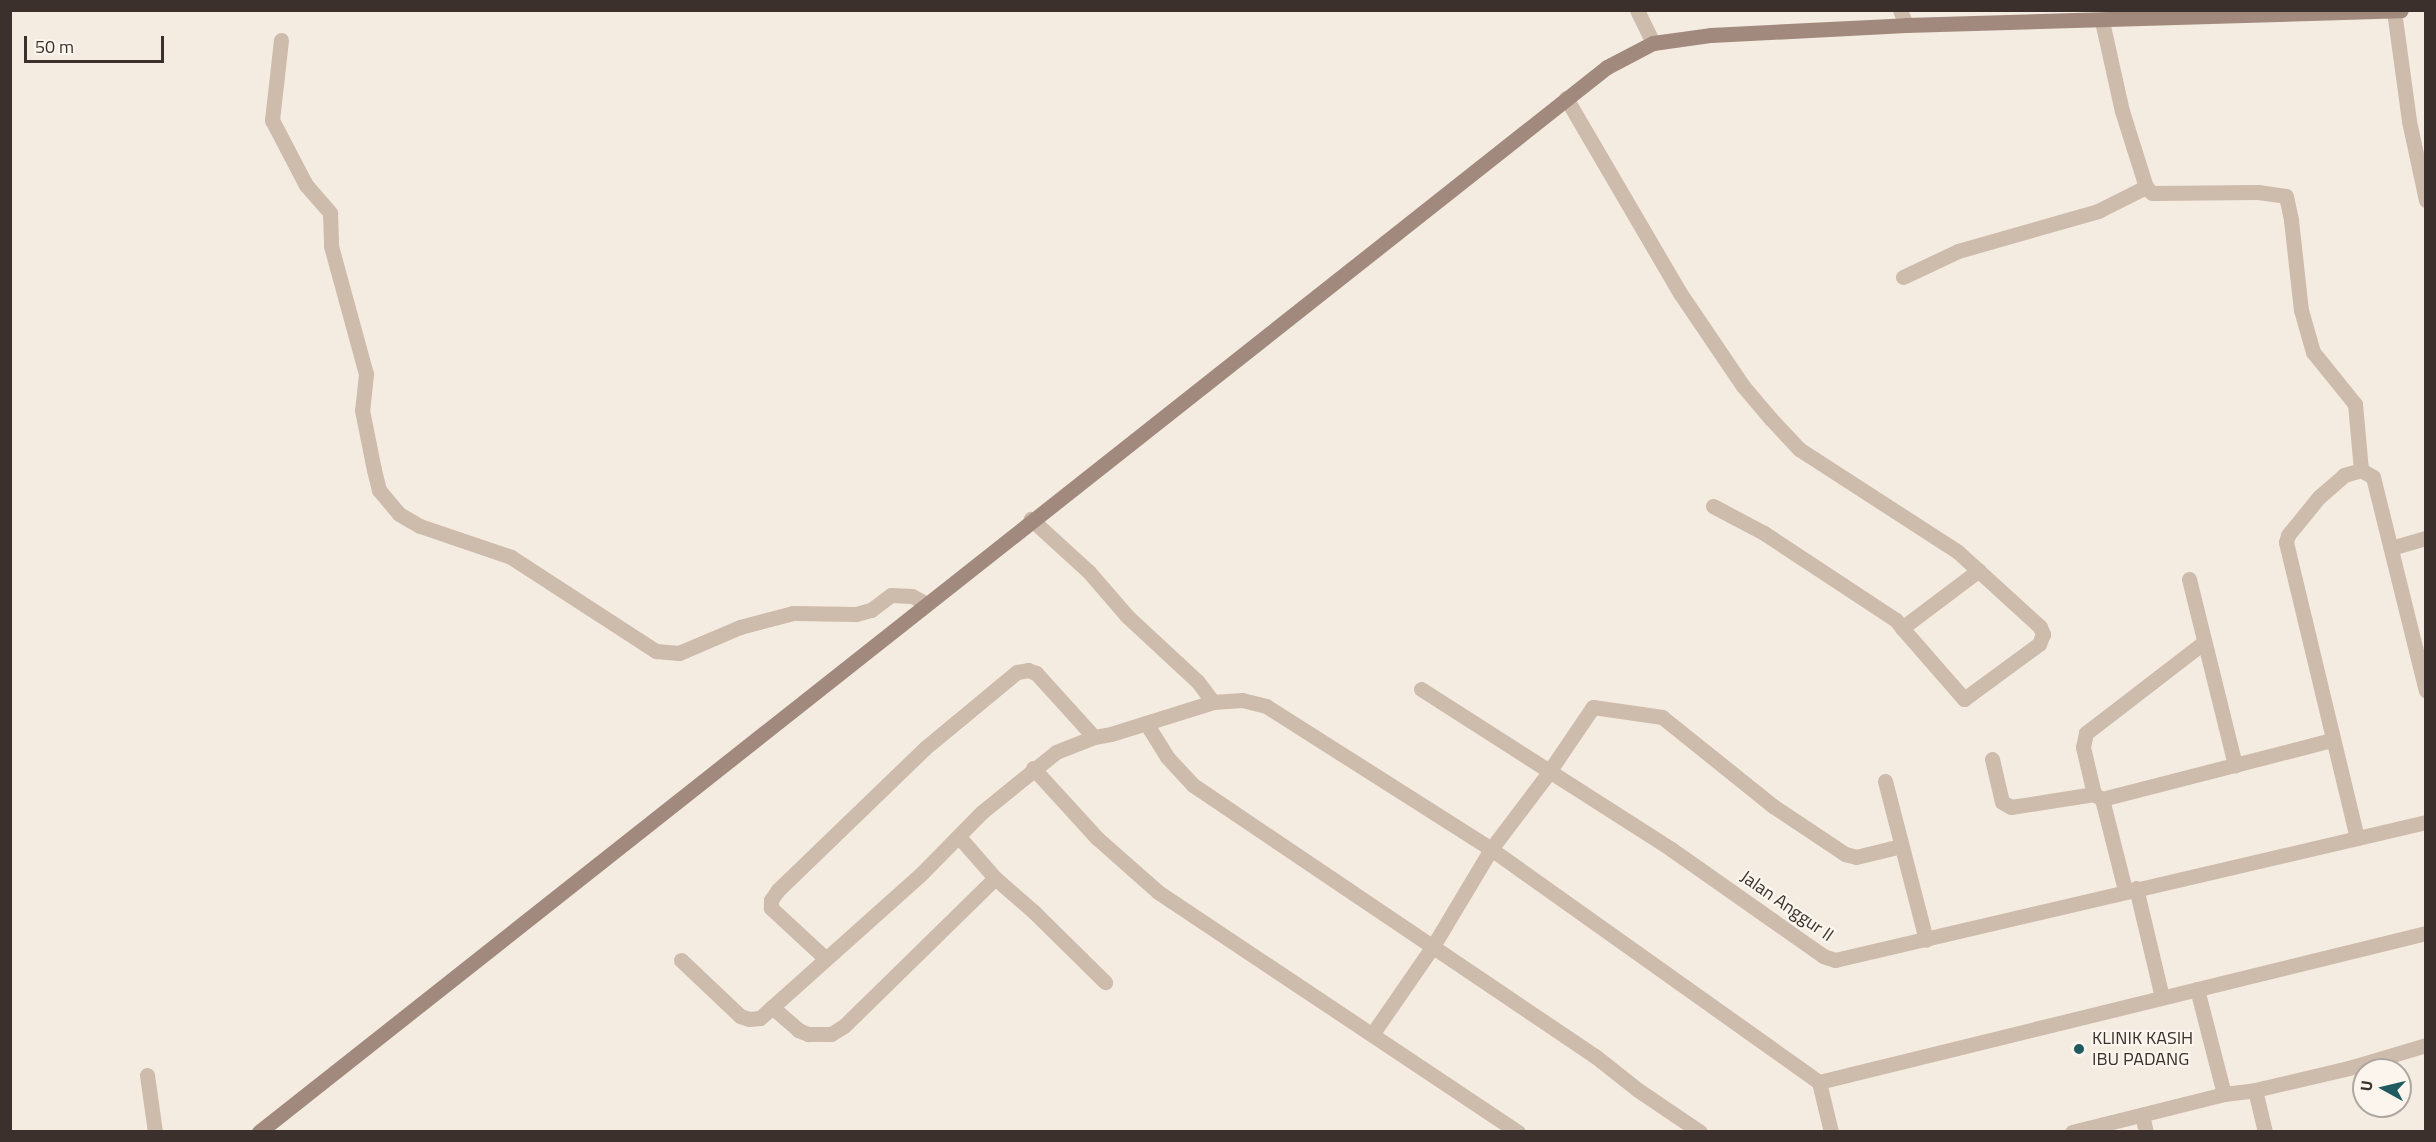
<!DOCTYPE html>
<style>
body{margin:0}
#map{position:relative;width:2436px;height:1142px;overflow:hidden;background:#f4ebe1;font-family:"Titillium Web",sans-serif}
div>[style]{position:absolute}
.street>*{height:15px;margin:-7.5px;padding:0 7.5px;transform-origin:7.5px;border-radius:7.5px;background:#cdbbac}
.secondary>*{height:15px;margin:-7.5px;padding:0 7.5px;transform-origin:7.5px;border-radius:7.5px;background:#a18a7d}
.dots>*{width:16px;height:16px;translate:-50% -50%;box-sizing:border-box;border:3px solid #fbf5ee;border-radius:50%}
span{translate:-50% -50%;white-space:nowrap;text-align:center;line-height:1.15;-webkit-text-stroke:4.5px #fbf5ee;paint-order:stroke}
.street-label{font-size:18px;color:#3b302b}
.poi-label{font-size:18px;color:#3b302b}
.left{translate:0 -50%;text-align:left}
.frame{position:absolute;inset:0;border:12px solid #3b302b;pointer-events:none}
.north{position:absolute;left:2352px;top:1058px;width:60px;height:60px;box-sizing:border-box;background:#fbf5ee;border:2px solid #aea6a0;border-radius:50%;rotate:278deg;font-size:16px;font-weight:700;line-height:24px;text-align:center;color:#3b302b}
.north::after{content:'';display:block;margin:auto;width:21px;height:27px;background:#1f5a5e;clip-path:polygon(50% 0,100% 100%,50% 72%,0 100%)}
.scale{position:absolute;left:24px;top:36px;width:140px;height:27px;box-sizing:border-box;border:3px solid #3b302b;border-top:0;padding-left:8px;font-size:18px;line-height:21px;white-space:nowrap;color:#3b302b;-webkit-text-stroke:4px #fbf5ee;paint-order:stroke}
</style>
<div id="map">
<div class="street">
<i style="left:1637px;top:10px;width:37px;rotate:64deg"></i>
<i style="left:1900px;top:10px;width:16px;rotate:68deg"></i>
<i style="left:2394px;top:11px;width:111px;rotate:82.2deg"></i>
<i style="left:2409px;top:121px;width:81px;rotate:77.9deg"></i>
<i style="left:2102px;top:21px;width:92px;rotate:77.5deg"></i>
<i style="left:2122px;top:111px;width:80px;rotate:72.5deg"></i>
<i style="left:2146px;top:187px;width:8px;rotate:45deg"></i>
<i style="left:2152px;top:193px;width:106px;rotate:-0.5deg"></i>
<i style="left:2258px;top:192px;width:28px;rotate:8deg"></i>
<i style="left:2286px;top:196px;width:25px;rotate:78deg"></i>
<i style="left:2291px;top:220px;width:91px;rotate:83.7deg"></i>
<i style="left:2301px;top:310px;width:44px;rotate:74.1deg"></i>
<i style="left:2313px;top:352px;width:67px;rotate:51.1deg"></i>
<i style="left:2355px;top:404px;width:66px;rotate:84.8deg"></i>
<i style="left:281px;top:40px;width:81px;rotate:96.4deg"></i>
<i style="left:272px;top:120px;width:73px;rotate:62.4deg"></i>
<i style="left:306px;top:185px;width:37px;rotate:49deg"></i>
<i style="left:330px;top:213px;width:33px;rotate:88deg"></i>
<i style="left:331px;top:246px;width:133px;rotate:74.7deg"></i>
<i style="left:366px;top:374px;width:36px;rotate:96deg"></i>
<i style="left:362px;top:410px;width:61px;rotate:78.7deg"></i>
<i style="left:374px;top:470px;width:21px;rotate:76deg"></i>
<i style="left:379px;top:490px;width:31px;rotate:50deg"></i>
<i style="left:399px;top:514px;width:24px;rotate:30deg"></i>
<i style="left:420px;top:526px;width:96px;rotate:18.8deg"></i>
<i style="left:511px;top:557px;width:173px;rotate:33deg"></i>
<i style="left:656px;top:651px;width:23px;rotate:5deg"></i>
<i style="left:679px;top:653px;width:66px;rotate:-23.1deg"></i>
<i style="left:740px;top:627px;width:55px;rotate:-14.8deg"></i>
<i style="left:793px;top:613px;width:63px;rotate:0.9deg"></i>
<i style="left:856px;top:614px;width:16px;rotate:-15deg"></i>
<i style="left:871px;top:610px;width:25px;rotate:-37deg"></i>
<i style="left:891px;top:595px;width:21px;rotate:3deg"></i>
<i style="left:912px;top:596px;width:15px;rotate:28deg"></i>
<i style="left:1566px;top:98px;width:226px;rotate:59.7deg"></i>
<i style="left:1680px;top:293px;width:112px;rotate:55.9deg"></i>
<i style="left:1743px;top:386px;width:43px;rotate:49.7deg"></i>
<i style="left:1771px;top:419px;width:41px;rotate:47deg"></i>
<i style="left:1799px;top:449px;width:189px;rotate:32.9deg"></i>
<i style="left:1958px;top:552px;width:111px;rotate:42.4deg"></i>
<i style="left:2040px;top:627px;width:8px;rotate:67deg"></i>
<i style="left:2043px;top:634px;width:11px;rotate:112deg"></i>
<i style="left:2039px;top:644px;width:93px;rotate:143.7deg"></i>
<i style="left:1964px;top:699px;width:94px;rotate:-131.1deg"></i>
<i style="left:1903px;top:277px;width:61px;rotate:-25.3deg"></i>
<i style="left:1958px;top:251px;width:146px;rotate:-15.9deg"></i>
<i style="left:2098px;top:211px;width:54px;rotate:-26.6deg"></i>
<i style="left:1713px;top:506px;width:58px;rotate:27.9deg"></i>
<i style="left:1764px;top:533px;width:158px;rotate:33.4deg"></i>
<i style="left:1896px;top:620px;width:10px;rotate:53deg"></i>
<i style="left:1902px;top:628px;width:96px;rotate:-37deg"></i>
<i style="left:2391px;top:548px;width:36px;rotate:-16deg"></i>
<i style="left:2189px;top:579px;width:192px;rotate:76.1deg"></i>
<i style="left:1421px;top:689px;width:297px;rotate:32.6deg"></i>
<i style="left:1671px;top:849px;width:186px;rotate:35.1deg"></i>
<i style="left:1823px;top:956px;width:13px;rotate:18deg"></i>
<i style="left:1835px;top:960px;width:607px;rotate:-13.14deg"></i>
<i style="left:1213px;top:702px;width:29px;rotate:-4deg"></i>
<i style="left:1242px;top:700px;width:25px;rotate:14deg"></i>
<i style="left:1266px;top:706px;width:267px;rotate:32.4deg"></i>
<i style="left:1491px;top:849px;width:402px;rotate:35.4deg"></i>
<i style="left:1819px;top:1082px;width:51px;rotate:76.5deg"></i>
<i style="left:1146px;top:723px;width:40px;rotate:58deg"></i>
<i style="left:1167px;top:757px;width:38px;rotate:47deg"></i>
<i style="left:1193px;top:785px;width:485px;rotate:34deg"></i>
<i style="left:1595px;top:1056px;width:55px;rotate:38.3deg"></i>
<i style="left:1638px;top:1090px;width:75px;rotate:34.1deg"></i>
<i style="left:1992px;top:759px;width:44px;rotate:76.9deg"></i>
<i style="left:2002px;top:802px;width:10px;rotate:29deg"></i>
<i style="left:2011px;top:807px;width:84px;rotate:-8.9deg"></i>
<i style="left:2094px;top:794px;width:9px;rotate:32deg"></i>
<i style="left:2102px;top:799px;width:236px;rotate:-14.4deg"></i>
<i style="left:1033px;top:768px;width:95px;rotate:47.6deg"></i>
<i style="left:1097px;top:838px;width:81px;rotate:41.5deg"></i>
<i style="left:1158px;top:892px;width:433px;rotate:33.7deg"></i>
<i style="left:1885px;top:781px;width:164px;rotate:75.5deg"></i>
<i style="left:2094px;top:794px;width:48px;rotate:-103.2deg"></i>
<i style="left:2083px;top:747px;width:14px;rotate:-78deg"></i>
<i style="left:2086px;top:733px;width:149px;rotate:-37.6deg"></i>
<i style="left:2102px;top:799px;width:94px;rotate:75.8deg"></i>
<i style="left:960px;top:838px;width:53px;rotate:48.8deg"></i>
<i style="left:995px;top:878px;width:52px;rotate:41.1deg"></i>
<i style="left:1034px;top:912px;width:100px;rotate:44.6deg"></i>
<i style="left:2357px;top:838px;width:304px;rotate:-103.5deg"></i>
<i style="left:2286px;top:542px;width:7px;rotate:-74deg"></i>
<i style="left:2288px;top:535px;width:49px;rotate:-50.8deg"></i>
<i style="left:2319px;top:497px;width:33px;rotate:-41deg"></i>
<i style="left:2344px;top:475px;width:18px;rotate:-16deg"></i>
<i style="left:2361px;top:470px;width:14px;rotate:30deg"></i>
<i style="left:2373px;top:477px;width:220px;rotate:76.1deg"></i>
<i style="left:2136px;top:888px;width:112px;rotate:76.6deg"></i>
<i style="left:825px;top:958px;width:74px;rotate:-137.2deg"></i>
<i style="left:771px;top:908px;width:8px;rotate:-90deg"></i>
<i style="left:771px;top:900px;width:12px;rotate:-55deg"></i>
<i style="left:778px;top:890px;width:204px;rotate:-44deg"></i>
<i style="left:925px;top:748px;width:119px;rotate:-39.6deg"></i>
<i style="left:1017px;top:672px;width:11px;rotate:-10deg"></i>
<i style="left:1028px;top:670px;width:9px;rotate:21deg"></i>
<i style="left:1036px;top:673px;width:86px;rotate:47.8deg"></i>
<i style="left:681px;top:960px;width:81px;rotate:43.5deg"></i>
<i style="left:740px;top:1016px;width:9px;rotate:18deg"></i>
<i style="left:749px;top:1019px;width:11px;rotate:-5deg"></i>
<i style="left:760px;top:1018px;width:215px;rotate:-41.8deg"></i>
<i style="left:920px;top:875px;width:88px;rotate:-45.5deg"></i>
<i style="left:982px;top:812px;width:95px;rotate:-39deg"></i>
<i style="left:1056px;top:752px;width:41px;rotate:-21.5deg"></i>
<i style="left:1094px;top:737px;width:17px;rotate:-10deg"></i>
<i style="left:1111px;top:734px;width:107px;rotate:-17.4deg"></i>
<i style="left:1213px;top:702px;width:26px;rotate:-127deg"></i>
<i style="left:1197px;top:681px;width:96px;rotate:-137.1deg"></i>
<i style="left:1127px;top:616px;width:58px;rotate:-130.8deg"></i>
<i style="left:1089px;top:572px;width:79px;rotate:-137.6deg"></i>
<i style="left:2197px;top:989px;width:108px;rotate:75.6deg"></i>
<i style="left:772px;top:1007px;width:35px;rotate:41deg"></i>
<i style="left:798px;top:1030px;width:11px;rotate:22deg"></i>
<i style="left:808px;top:1034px;width:23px"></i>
<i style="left:831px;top:1034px;width:15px;rotate:-32deg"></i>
<i style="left:844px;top:1026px;width:211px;rotate:-44.4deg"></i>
<i style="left:1373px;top:1033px;width:106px;rotate:-55.4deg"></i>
<i style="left:1433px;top:946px;width:113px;rotate:-59.1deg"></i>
<i style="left:1491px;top:849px;width:88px;rotate:-52.9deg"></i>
<i style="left:1544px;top:779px;width:87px;rotate:-55.8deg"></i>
<i style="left:1593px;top:707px;width:70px;rotate:8.2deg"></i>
<i style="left:1662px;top:717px;width:142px;rotate:38.7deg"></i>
<i style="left:1773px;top:806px;width:87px;rotate:33.7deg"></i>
<i style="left:1845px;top:854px;width:11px;rotate:15deg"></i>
<i style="left:1856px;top:857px;width:46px;rotate:-13.7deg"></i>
<i style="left:147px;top:1075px;width:58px;rotate:82deg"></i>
<i style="left:1819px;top:1082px;width:625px;rotate:-13.79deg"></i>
<i style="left:2255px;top:1090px;width:43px;rotate:76.6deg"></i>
<i style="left:2142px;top:1115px;width:17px;rotate:77deg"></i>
<i style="left:2072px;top:1132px;width:157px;rotate:-14deg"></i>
<i style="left:2224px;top:1094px;width:31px;rotate:-7deg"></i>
<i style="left:2255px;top:1090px;width:97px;rotate:-13.2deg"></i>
<i style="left:2349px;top:1068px;width:80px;rotate:-16.6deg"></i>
</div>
<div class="secondary">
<i style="left:259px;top:1132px;width:1718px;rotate:-38.31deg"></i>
<i style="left:1607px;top:67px;width:52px;rotate:-27.6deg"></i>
<i style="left:1653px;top:43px;width:59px;rotate:-7.9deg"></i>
<i style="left:1711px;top:35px;width:195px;rotate:-2.9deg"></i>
<i style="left:1906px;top:25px;width:495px;rotate:-1.7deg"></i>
</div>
<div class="dots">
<i style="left:2079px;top:1049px;background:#1f5a5e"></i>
</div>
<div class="street-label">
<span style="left:1787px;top:906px;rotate:35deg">Jalan Anggur II</span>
</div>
<div class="poi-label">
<span class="left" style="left:2092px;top:1049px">KLINIK KASIH<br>IBU PADANG</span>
</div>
<div class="frame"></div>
<div class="north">U</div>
<div class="scale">50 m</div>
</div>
